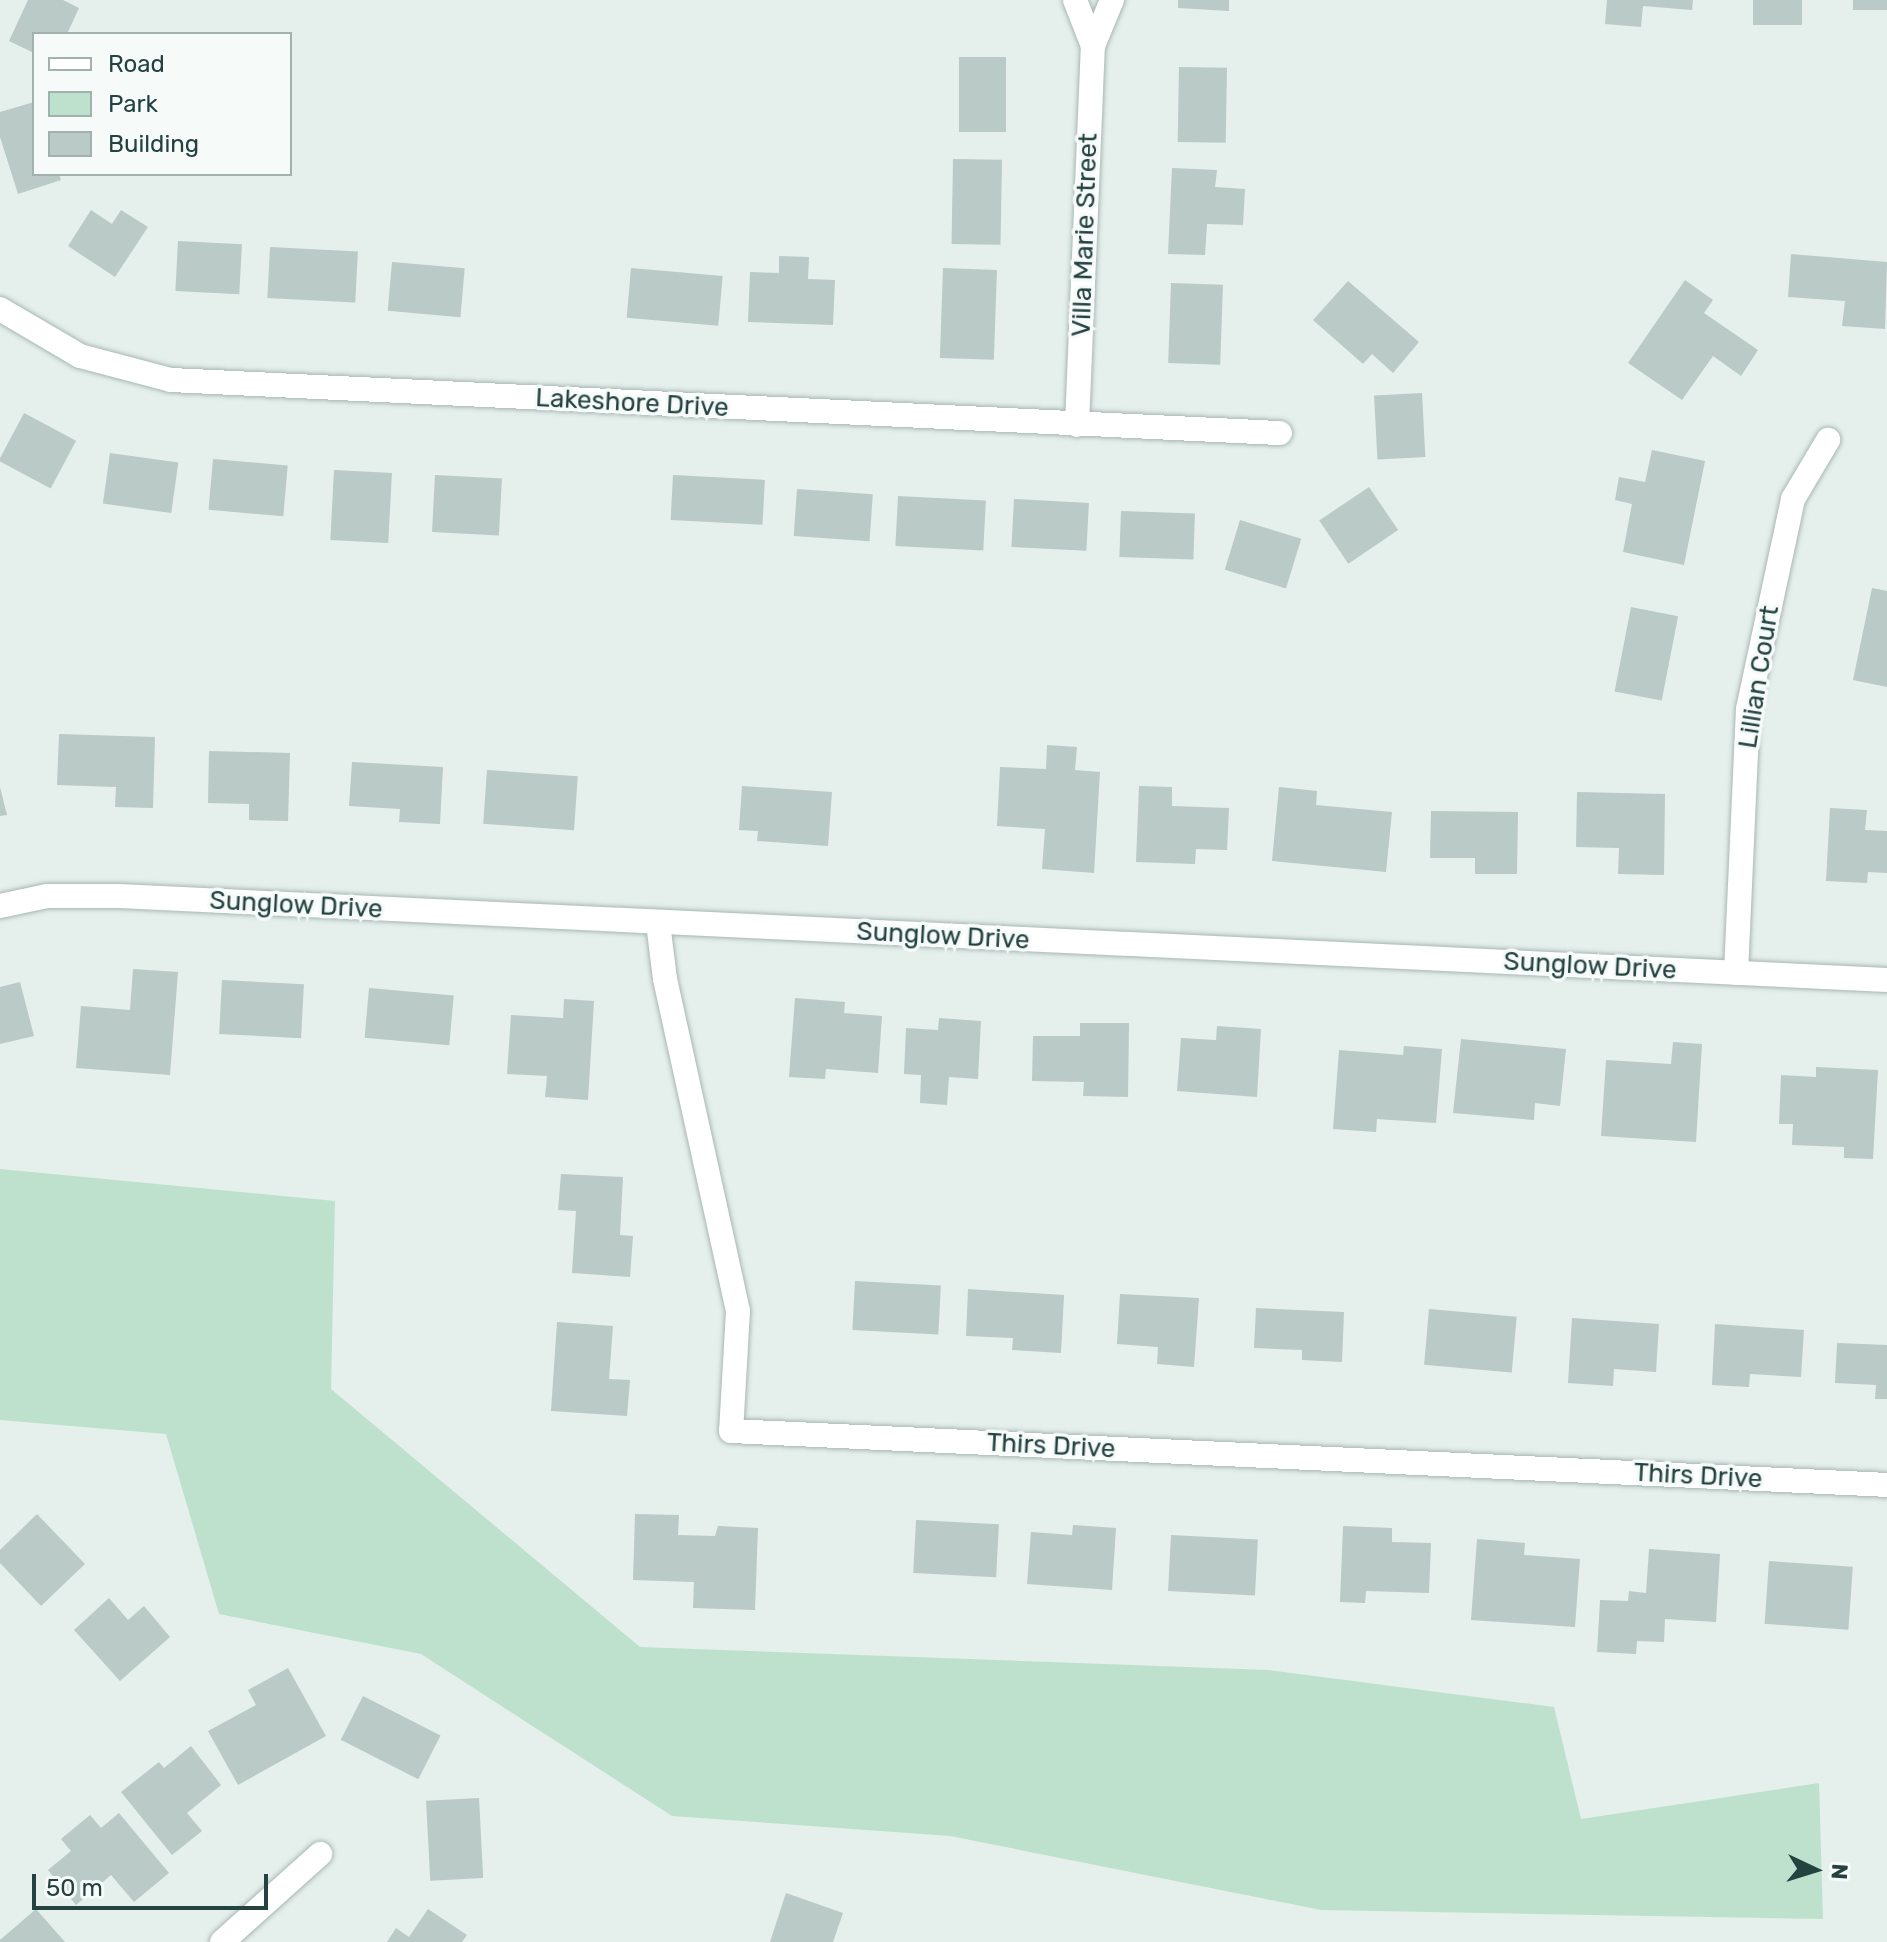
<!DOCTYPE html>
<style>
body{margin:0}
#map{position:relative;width:1887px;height:1942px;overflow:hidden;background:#e5efec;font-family:Rubik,sans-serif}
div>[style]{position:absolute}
.green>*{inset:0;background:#bee1ce}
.building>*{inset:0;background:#bacac6;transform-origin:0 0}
.roads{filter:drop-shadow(0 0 2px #a7b8b5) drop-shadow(0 0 2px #a7b8b5)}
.street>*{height:24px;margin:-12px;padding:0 12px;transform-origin:12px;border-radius:12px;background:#fff}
span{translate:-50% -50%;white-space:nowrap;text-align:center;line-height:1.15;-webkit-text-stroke:7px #f6fbf9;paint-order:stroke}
.street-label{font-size:26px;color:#234240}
.legend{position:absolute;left:32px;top:32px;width:260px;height:144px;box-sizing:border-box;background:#f6fbf9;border:2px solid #a2b1af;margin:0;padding:10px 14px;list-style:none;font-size:24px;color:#234240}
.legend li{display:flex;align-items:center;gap:16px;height:40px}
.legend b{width:40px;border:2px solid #a2b1af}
.north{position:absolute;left:1775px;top:1830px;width:80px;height:80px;-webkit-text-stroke:6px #f6fbf9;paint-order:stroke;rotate:94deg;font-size:22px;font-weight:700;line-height:32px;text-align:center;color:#234240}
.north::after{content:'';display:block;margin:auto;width:28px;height:36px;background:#234240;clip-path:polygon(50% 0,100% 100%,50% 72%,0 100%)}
.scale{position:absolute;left:32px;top:1874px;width:236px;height:36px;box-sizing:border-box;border:4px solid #234240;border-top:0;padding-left:10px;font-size:24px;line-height:28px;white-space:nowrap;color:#234240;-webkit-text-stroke:6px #f6fbf9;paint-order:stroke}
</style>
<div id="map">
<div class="green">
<i style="clip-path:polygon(0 1169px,335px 1201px,331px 1389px,640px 1647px,1268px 1670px,1554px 1707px,1581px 1819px,1819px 1783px,1823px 1919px,1321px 1910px,950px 1836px,672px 1816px,421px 1654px,219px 1614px,166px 1434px,0 1420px)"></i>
</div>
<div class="building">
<i style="clip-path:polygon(28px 0,63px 0,79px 8px,67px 34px,34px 34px,34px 53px,9px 41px)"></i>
<i style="clip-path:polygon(1178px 0,1229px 0,1229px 11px,1178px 8px)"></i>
<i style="clip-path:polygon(1607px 0,1693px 0,1692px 10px,1643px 6px,1641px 27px,1605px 24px)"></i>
<i style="left:1753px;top:0;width:49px;height:25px"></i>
<i style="left:1853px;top:0;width:34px;height:10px"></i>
<i style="left:959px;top:57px;width:47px;height:75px"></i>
<i style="left:1179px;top:67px;width:48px;height:75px;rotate:1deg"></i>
<i style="clip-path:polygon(34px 102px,34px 174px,59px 174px,61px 180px,18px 194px,0 137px,0 112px)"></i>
<i style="left:953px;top:159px;width:49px;height:85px;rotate:1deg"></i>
<i style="clip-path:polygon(1172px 168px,1217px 170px,1215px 187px,1245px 189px,1243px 225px,1207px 224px,1205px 255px,1168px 254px)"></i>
<i style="clip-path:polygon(91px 210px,112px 224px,121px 210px,148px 227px,115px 277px,68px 246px)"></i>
<i style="left:178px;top:241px;width:64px;height:50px;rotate:3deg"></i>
<i style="left:270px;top:247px;width:88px;height:51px;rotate:3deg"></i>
<i style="clip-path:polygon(1791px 254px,1887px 262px,1885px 329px,1842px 326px,1845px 301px,1788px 297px)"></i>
<i style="clip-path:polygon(779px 256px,809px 257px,808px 279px,835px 280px,833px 325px,748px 322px,750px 272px,779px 273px)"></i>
<i style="left:392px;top:262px;width:73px;height:49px;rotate:5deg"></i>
<i style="left:631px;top:268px;width:92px;height:50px;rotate:5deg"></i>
<i style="left:943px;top:268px;width:54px;height:90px;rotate:2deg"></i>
<i style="clip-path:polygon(1685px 280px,1713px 300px,1704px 313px,1758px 350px,1741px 376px,1713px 356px,1682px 400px,1628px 363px)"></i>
<i style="clip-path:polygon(1348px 281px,1419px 342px,1393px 373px,1372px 354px,1363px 364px,1313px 320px)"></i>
<i style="left:1171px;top:283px;width:52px;height:80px;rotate:2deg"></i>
<i style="left:1422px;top:393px;width:64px;height:48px;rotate:87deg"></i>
<i style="left:24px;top:413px;width:59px;height:54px;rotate:28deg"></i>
<i style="clip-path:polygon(1652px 450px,1705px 461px,1684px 565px,1623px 552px,1632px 504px,1615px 500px,1619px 477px,1645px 482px)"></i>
<i style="left:110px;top:453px;width:69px;height:51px;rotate:8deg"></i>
<i style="left:213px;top:459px;width:75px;height:51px;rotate:5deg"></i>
<i style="left:334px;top:470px;width:58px;height:70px;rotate:3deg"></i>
<i style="left:435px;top:475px;width:67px;height:57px;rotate:3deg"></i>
<i style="left:673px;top:475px;width:92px;height:45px;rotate:3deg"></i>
<i style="left:1369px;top:487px;width:52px;height:60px;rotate:56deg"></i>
<i style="left:797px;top:489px;width:76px;height:47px;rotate:4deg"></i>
<i style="left:898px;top:496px;width:88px;height:50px;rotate:3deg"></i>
<i style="left:1014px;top:499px;width:75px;height:48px;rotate:3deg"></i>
<i style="left:1121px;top:511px;width:74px;height:46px;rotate:2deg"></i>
<i style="left:1240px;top:520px;width:64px;height:52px;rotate:17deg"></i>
<i style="clip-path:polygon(1872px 588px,1887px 591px,1887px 687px,1853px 680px)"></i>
<i style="left:1631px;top:607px;width:48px;height:86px;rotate:11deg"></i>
<i style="clip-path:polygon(59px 734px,155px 737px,153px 808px,115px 807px,116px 787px,57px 785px)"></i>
<i style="clip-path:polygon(1047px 745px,1077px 747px,1075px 770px,1100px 772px,1094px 873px,1042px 869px,1045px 829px,997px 826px,1000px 767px,1046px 769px)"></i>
<i style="clip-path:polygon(209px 751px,290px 753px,288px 821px,249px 820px,249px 804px,208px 803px)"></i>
<i style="clip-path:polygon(352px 762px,443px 767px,440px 824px,399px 822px,400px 809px,349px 806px)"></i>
<i style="left:487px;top:770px;width:91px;height:54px;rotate:4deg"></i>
<i style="clip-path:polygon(742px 786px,832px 792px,828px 846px,757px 841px,758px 831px,739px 830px)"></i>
<i style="clip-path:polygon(1139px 786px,1172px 787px,1172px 806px,1229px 808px,1227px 850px,1196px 849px,1195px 864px,1136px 862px)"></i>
<i style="clip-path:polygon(0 787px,7px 815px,0 816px)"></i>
<i style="clip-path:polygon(1279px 787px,1317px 791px,1316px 805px,1392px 812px,1386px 872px,1272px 861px)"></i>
<i style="clip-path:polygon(1577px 792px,1665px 794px,1664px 875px,1618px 874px,1619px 848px,1576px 847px)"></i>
<i style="clip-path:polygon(1830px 808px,1867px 810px,1865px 830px,1887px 831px,1887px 873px,1868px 872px,1867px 883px,1826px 881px)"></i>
<i style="clip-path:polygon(1431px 811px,1518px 812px,1517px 874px,1475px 874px,1475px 858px,1430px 858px)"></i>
<i style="clip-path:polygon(133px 969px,178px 972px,170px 1075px,76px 1068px,81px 1006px,130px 1010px)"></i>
<i style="left:222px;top:980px;width:82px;height:54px;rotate:3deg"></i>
<i style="clip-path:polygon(20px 982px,34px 1036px,0 1044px,0 987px)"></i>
<i style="left:369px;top:988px;width:85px;height:50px;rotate:5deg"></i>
<i style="clip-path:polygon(795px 998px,845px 1002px,844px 1013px,882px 1016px,878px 1073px,826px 1069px,825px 1079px,789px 1077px)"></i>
<i style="clip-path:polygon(564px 999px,594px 1001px,588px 1100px,545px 1097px,547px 1076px,507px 1074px,511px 1015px,563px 1018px)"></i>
<i style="clip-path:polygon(939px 1018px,981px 1021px,978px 1079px,949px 1077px,947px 1105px,920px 1103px,921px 1075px,904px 1074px,906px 1028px,938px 1030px)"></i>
<i style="clip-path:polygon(1080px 1023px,1129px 1023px,1128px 1097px,1083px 1096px,1084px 1082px,1032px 1081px,1033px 1036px,1080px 1036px)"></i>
<i style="clip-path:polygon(1217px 1026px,1261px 1029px,1257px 1097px,1177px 1091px,1181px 1038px,1216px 1040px)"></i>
<i style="clip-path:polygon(1461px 1039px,1566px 1049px,1560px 1106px,1535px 1103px,1534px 1120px,1453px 1113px)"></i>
<i style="clip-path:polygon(1673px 1042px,1702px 1044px,1696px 1142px,1601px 1136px,1606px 1060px,1671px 1064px)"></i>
<i style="clip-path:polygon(1404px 1046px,1442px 1049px,1436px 1123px,1377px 1119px,1376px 1132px,1333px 1129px,1339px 1050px,1403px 1055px)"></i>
<i style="clip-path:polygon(1816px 1067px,1878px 1070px,1873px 1159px,1844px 1158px,1844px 1147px,1792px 1145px,1793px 1124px,1779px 1124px,1781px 1075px,1816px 1077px)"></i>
<i style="clip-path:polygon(561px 1174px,623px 1177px,620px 1235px,633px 1236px,630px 1277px,572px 1273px,576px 1211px,558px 1210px)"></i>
<i style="left:855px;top:1281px;width:86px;height:49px;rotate:3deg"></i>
<i style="clip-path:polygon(968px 1289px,1064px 1295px,1061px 1353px,1012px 1350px,1013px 1338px,966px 1336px)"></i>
<i style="clip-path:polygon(1120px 1294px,1199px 1298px,1194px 1367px,1157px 1364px,1158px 1347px,1117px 1344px)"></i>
<i style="clip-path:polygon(1256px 1308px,1344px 1312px,1342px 1362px,1302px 1360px,1302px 1350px,1254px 1348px)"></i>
<i style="left:1429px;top:1309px;width:88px;height:56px;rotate:5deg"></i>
<i style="clip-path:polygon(1572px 1318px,1659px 1324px,1656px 1372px,1614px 1369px,1613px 1386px,1568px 1383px)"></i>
<i style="clip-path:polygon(557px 1322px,613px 1326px,609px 1379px,630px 1380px,627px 1416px,551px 1411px)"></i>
<i style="clip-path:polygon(1715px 1324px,1804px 1330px,1801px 1377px,1750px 1374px,1749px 1387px,1712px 1385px)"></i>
<i style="clip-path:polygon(1837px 1343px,1887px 1345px,1887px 1399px,1875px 1399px,1876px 1385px,1835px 1383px)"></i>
<i style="clip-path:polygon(37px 1514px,85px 1564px,41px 1606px,0 1563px,0 1550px)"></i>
<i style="clip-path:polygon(635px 1514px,679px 1515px,678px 1535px,715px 1536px,718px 1526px,758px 1528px,755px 1610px,693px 1608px,694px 1582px,633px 1580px)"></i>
<i style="left:916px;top:1520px;width:83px;height:53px;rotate:3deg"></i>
<i style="clip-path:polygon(1073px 1525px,1116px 1528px,1112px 1590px,1027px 1584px,1031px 1532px,1072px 1535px)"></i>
<i style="clip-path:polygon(1343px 1526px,1392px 1528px,1392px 1542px,1431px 1543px,1429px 1593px,1366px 1591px,1365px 1603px,1340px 1602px)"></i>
<i style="left:1171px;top:1535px;width:87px;height:56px;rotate:3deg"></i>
<i style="clip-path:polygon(1477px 1539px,1525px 1543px,1524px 1555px,1580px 1559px,1575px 1627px,1471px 1620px)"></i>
<i style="clip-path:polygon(1649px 1549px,1720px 1554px,1716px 1622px,1665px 1619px,1664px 1642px,1637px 1641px,1636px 1654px,1597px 1652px,1600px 1600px,1628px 1601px,1629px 1591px,1646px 1593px)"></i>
<i style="left:1769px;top:1561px;width:84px;height:63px;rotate:4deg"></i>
<i style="clip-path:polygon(109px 1598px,128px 1620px,144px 1606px,170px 1637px,120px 1681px,74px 1630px)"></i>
<i style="clip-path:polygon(288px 1668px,326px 1736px,238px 1785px,208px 1731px,256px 1705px,248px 1690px)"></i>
<i style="left:363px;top:1696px;width:87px;height:49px;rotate:27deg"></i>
<i style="clip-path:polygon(191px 1746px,221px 1785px,187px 1813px,202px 1831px,172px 1855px,121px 1792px,159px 1762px,164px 1768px)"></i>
<i style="left:479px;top:1798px;width:80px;height:53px;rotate:87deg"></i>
<i style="clip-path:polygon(119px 1813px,169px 1873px,134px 1902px,111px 1875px,76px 1905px,48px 1870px,71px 1851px,61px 1839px,90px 1815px,101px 1828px)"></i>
<i style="clip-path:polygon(786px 1893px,843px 1913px,833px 1942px,770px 1942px)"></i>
<i style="clip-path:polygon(36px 1909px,65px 1942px,0 1942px,0 1940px)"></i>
<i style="clip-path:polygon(428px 1909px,467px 1935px,462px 1942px,387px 1942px,396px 1928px,409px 1937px)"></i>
</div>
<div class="roads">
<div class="street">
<i style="left:1075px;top:0;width:49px;rotate:68.6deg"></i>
<i style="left:0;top:309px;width:93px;rotate:30.4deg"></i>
<i style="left:80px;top:356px;width:94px;rotate:14.8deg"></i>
<i style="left:171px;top:380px;width:1110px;rotate:2.74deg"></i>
<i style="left:1077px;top:425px;width:379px;rotate:-87.6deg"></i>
<i style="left:1093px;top:46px;width:50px;rotate:-67.6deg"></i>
<i style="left:0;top:906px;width:48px;rotate:-12deg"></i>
<i style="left:47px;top:896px;width:72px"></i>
<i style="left:119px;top:896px;width:1770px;rotate:2.72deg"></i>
<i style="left:658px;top:923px;width:56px;rotate:82.9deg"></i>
<i style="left:665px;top:979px;width:340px;rotate:77.6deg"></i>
<i style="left:738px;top:1311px;width:120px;rotate:93.3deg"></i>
<i style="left:731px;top:1431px;width:1157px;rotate:2.67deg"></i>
<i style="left:1736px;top:973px;width:264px;rotate:-87.4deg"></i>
<i style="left:1748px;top:709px;width:215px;rotate:-77.9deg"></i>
<i style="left:1793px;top:499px;width:69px;rotate:-59.3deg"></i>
<i style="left:222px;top:1942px;width:132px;rotate:-41.9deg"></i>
</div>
</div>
<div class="street-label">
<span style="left:1085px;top:235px;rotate:-88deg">Villa Marie Street</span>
<span style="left:632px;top:403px;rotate:3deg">Lakeshore Drive</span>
<span style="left:1759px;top:677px;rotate:-81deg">Lillian Court</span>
<span style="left:296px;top:905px;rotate:3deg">Sunglow Drive</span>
<span style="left:943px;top:936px;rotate:3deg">Sunglow Drive</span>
<span style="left:1590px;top:966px;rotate:3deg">Sunglow Drive</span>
<span style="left:1051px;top:1446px;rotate:3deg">Thirs Drive</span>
<span style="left:1698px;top:1476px;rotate:3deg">Thirs Drive</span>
</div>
<ul class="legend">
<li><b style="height:10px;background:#fff"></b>Road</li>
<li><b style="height:22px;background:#bee1ce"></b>Park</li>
<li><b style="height:22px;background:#bacac6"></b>Building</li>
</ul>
<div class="north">N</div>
<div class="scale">50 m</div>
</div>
